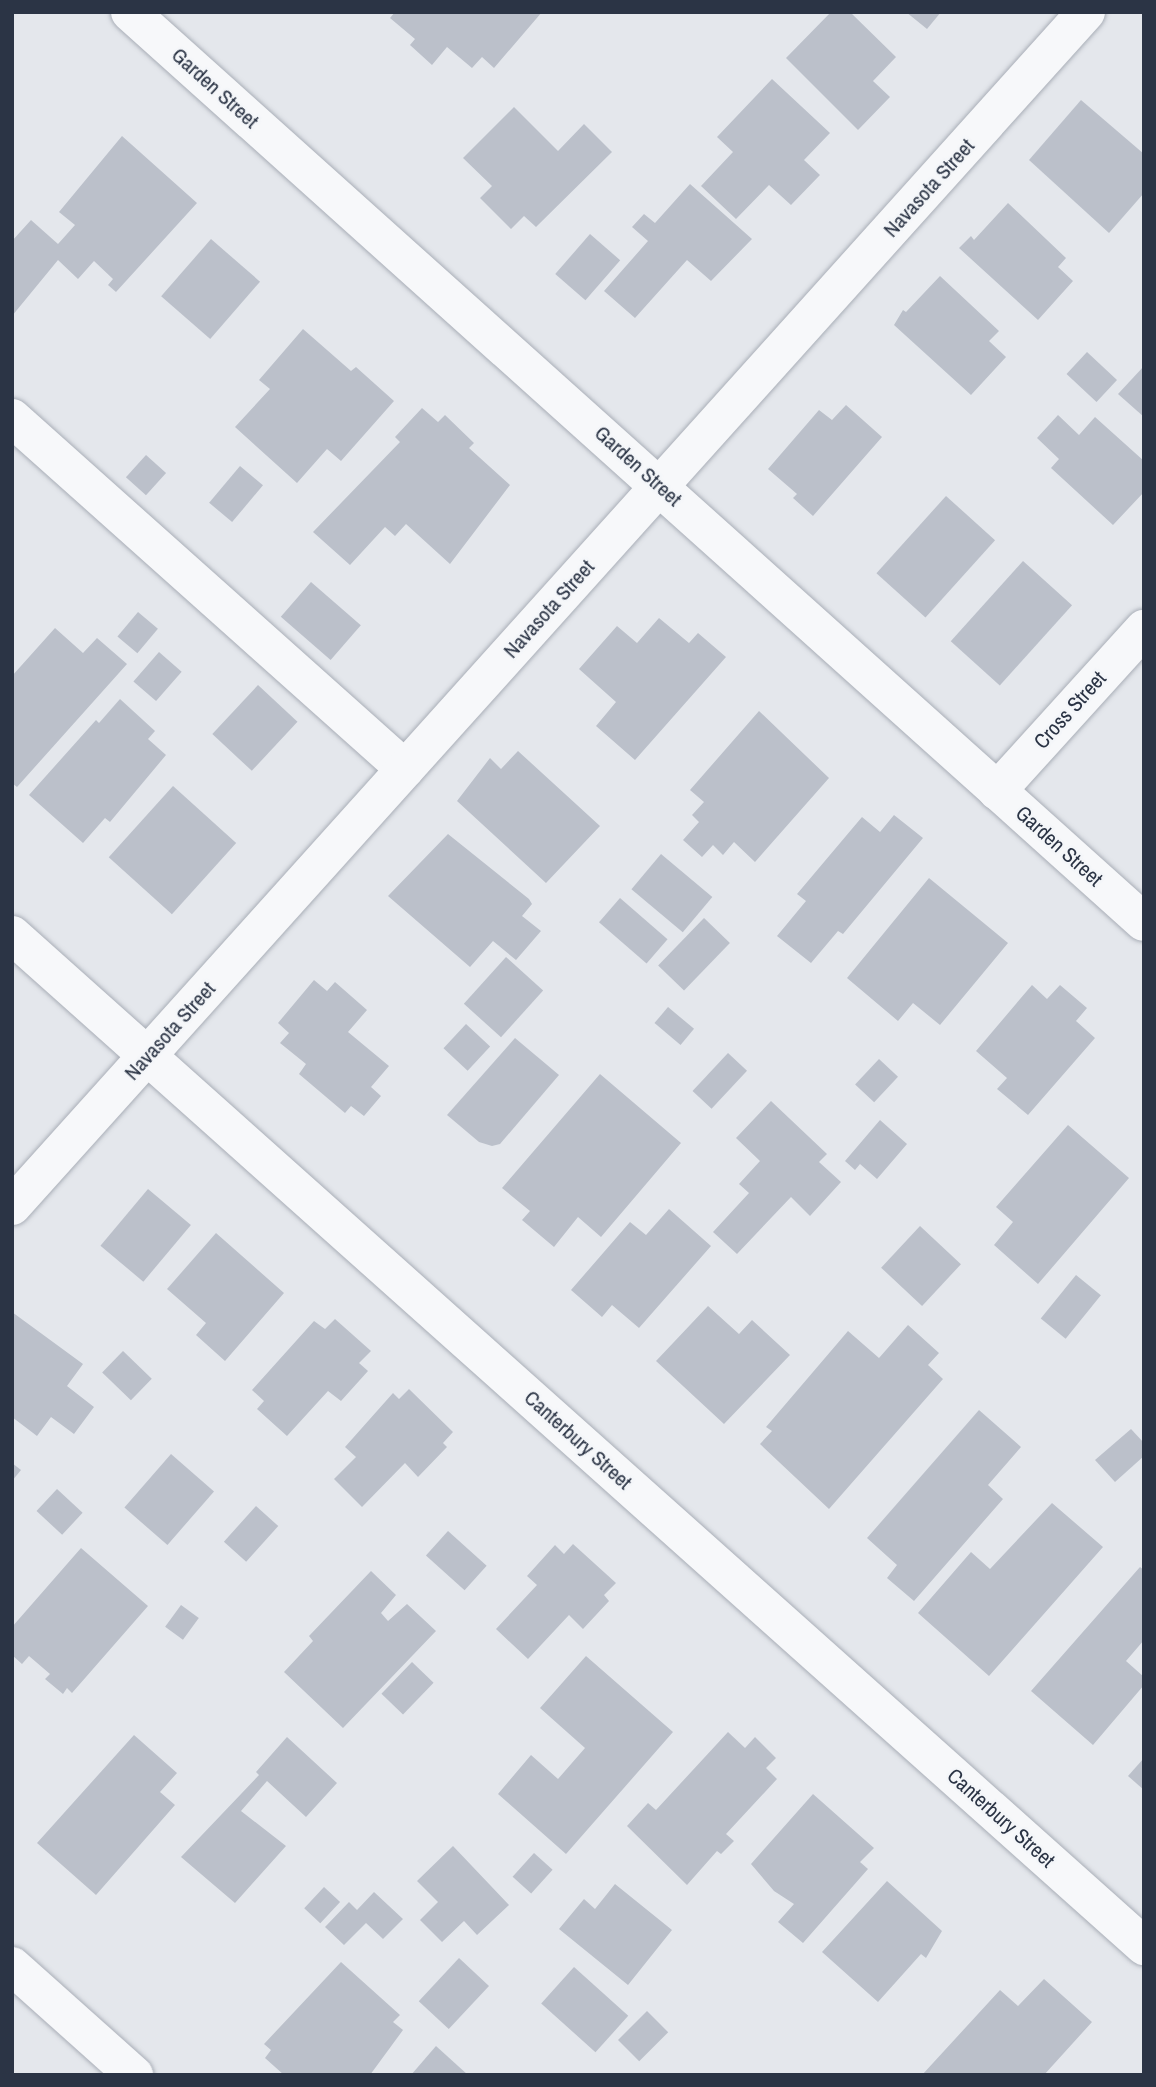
<!DOCTYPE html>
<style>
body{margin:0}
#map{position:relative;width:1156px;height:2087px;overflow:hidden;background:#e4e7ec;font-family:"Archivo Narrow",sans-serif}
div>[style]{position:absolute}
.building>*{inset:0;background:#bbc0ca;transform-origin:0 0}
.roads{filter:drop-shadow(0 0 2px #a9aeb7) drop-shadow(0 0 2px #a9aeb7)}
.minor>*{height:38px;margin:-19px;padding:0 19px;transform-origin:19px;border-radius:19px;background:#f7f8fa}
span{translate:-50% -50%;white-space:nowrap;text-align:center;line-height:1.15;-webkit-text-stroke:5px #f4f6f9;paint-order:stroke}
.street-label{font-size:21px;color:#2b3445}
.frame{position:absolute;inset:0;border:14px solid #2b3445;pointer-events:none}
</style>
<div id="map">
<div class="building">
<i style="clip-path:polygon(395px 12px,542px 12px,494px 68px,482px 57px,472px 68px,447px 47px,432px 65px,410px 45px,415px 39px,390px 18px)"></i>
<i style="clip-path:polygon(831px 12px,850px 12px,896px 57px,873px 81px,890px 97px,858px 130px,786px 58px)"></i>
<i style="clip-path:polygon(906px 12px,941px 12px,927px 29px)"></i>
<i style="clip-path:polygon(772px 79px,830px 133px,804px 160px,820px 175px,791px 205px,769px 185px,736px 219px,701px 186px,733px 152px,717px 137px)"></i>
<i style="clip-path:polygon(1081px 100px,1144px 154px,1144px 193px,1109px 233px,1029px 160px)"></i>
<i style="clip-path:polygon(514px 107px,558px 151px,584px 124px,612px 152px,536px 227px,524px 216px,511px 229px,480px 198px,492px 186px,463px 158px)"></i>
<i style="clip-path:polygon(122px 136px,197px 203px,116px 292px,108px 285px,113px 279px,94px 261px,78px 279px,58px 260px,12px 316px,12px 241px,31px 220px,58px 244px,75px 225px,59px 212px)"></i>
<i style="clip-path:polygon(690px 184px,752px 239px,711px 281px,687px 260px,635px 318px,604px 291px,648px 241px,632px 227px,644px 214px,655px 223px)"></i>
<i style="clip-path:polygon(1008px 203px,1066px 258px,1058px 267px,1073px 281px,1038px 320px,959px 248px,971px 236px,974px 240px)"></i>
<i style="left:590px;top:234px;width:40px;height:53px;rotate:41deg"></i>
<i style="left:211px;top:239px;width:65px;height:76px;rotate:41deg"></i>
<i style="clip-path:polygon(940px 276px,999px 331px,989px 341px,1006px 357px,971px 395px,894px 325px,903px 310px,906px 312px)"></i>
<i style="clip-path:polygon(303px 329px,351px 371px,356px 367px,394px 401px,341px 461px,327px 449px,297px 483px,235px 427px,270px 389px,259px 380px)"></i>
<i style="left:1087px;top:352px;width:41px;height:30px;rotate:43deg"></i>
<i style="clip-path:polygon(1144px 366px,1144px 417px,1118px 394px)"></i>
<i style="clip-path:polygon(846px 405px,882px 437px,813px 516px,793px 498px,797px 494px,768px 469px,819px 410px,832px 420px)"></i>
<i style="clip-path:polygon(422px 408px,438px 422px,445px 415px,474px 443px,469px 448px,510px 485px,450px 564px,406px 524px,395px 536px,385px 527px,350px 565px,313px 532px,400px 442px,395px 437px)"></i>
<i style="clip-path:polygon(1058px 415px,1079px 435px,1095px 417px,1144px 461px,1144px 492px,1113px 525px,1051px 468px,1059px 459px,1037px 438px)"></i>
<i style="left:146px;top:455px;width:27px;height:30px;rotate:42deg"></i>
<i style="left:240px;top:466px;width:30px;height:48px;rotate:40deg"></i>
<i style="left:946px;top:496px;width:66px;height:104px;rotate:42deg"></i>
<i style="left:1023px;top:561px;width:66px;height:108px;rotate:42deg"></i>
<i style="left:311px;top:582px;width:66px;height:46px;rotate:41deg"></i>
<i style="left:138px;top:612px;width:26px;height:32px;rotate:40deg"></i>
<i style="clip-path:polygon(659px 618px,689px 643px,698px 633px,726px 657px,635px 760px,596px 726px,616px 702px,579px 669px,617px 626px,637px 643px)"></i>
<i style="clip-path:polygon(55px 628px,83px 653px,97px 638px,127px 664px,17px 787px,12px 783px,12px 676px)"></i>
<i style="left:159px;top:652px;width:30px;height:39px;rotate:41deg"></i>
<i style="left:258px;top:685px;width:54px;height:67px;rotate:43deg"></i>
<i style="clip-path:polygon(120px 699px,155px 731px,148px 739px,166px 755px,110px 822px,105px 818px,83px 843px,29px 795px,96px 720px,99px 723px)"></i>
<i style="clip-path:polygon(759px 711px,829px 778px,755px 862px,734px 842px,723px 855px,713px 845px,702px 857px,683px 840px,699px 822px,692px 815px,704px 802px,690px 790px)"></i>
<i style="clip-path:polygon(518px 751px,600px 826px,546px 883px,457px 801px,490px 758px,501px 769px)"></i>
<i style="left:173px;top:786px;width:85px;height:96px;rotate:42deg"></i>
<i style="clip-path:polygon(894px 815px,923px 838px,843px 934px,838px 931px,811px 963px,777px 936px,806px 901px,797px 894px,862px 817px,880px 832px)"></i>
<i style="clip-path:polygon(448px 834px,529px 899px,532px 904px,522px 916px,541px 931px,516px 960px,493px 941px,470px 967px,388px 896px)"></i>
<i style="left:661px;top:854px;width:67px;height:46px;rotate:40deg"></i>
<i style="clip-path:polygon(929px 878px,1008px 943px,940px 1025px,913px 1003px,898px 1021px,847px 978px)"></i>
<i style="left:620px;top:898px;width:63px;height:32px;rotate:41deg"></i>
<i style="left:704px;top:918px;width:36px;height:66px;rotate:44deg"></i>
<i style="left:506px;top:957px;width:50px;height:63px;rotate:42deg"></i>
<i style="clip-path:polygon(314px 980px,327px 991px,335px 982px,367px 1010px,348px 1032px,389px 1066px,371px 1087px,381px 1096px,364px 1116px,351px 1106px,345px 1113px,299px 1074px,306px 1064px,280px 1043px,289px 1033px,278px 1023px)"></i>
<i style="clip-path:polygon(1032px 985px,1047px 999px,1060px 985px,1087px 1008px,1076px 1021px,1095px 1038px,1028px 1115px,997px 1089px,1007px 1078px,976px 1051px)"></i>
<i style="left:668px;top:1007px;width:34px;height:21px;rotate:40deg"></i>
<i style="left:466px;top:1024px;width:33px;height:33px;rotate:43deg"></i>
<i style="clip-path:polygon(515px 1038px,559px 1075px,500px 1144px,492px 1146px,479px 1142px,447px 1115px)"></i>
<i style="left:728px;top:1053px;width:26px;height:52px;rotate:43deg"></i>
<i style="left:879px;top:1059px;width:26px;height:35px;rotate:43deg"></i>
<i style="clip-path:polygon(600px 1074px,681px 1143px,601px 1237px,578px 1217px,554px 1247px,522px 1220px,530px 1211px,502px 1188px)"></i>
<i style="clip-path:polygon(771px 1101px,827px 1154px,819px 1162px,841px 1182px,810px 1216px,791px 1197px,737px 1254px,713px 1232px,749px 1193px,739px 1184px,760px 1161px,736px 1138px)"></i>
<i style="clip-path:polygon(880px 1120px,907px 1144px,877px 1179px,860px 1164px,855px 1170px,845px 1161px)"></i>
<i style="clip-path:polygon(1068px 1125px,1129px 1178px,1038px 1284px,994px 1245px,1013px 1222px,996px 1207px)"></i>
<i style="left:148px;top:1189px;width:56px;height:74px;rotate:40deg"></i>
<i style="clip-path:polygon(669px 1209px,711px 1246px,639px 1328px,612px 1305px,602px 1317px,571px 1290px,630px 1222px,646px 1235px)"></i>
<i style="left:920px;top:1226px;width:56px;height:57px;rotate:43deg"></i>
<i style="clip-path:polygon(216px 1233px,284px 1293px,225px 1361px,196px 1335px,206px 1323px,167px 1289px)"></i>
<i style="left:1076px;top:1275px;width:32px;height:56px;rotate:39deg"></i>
<i style="clip-path:polygon(708px 1306px,739px 1334px,752px 1320px,790px 1355px,724px 1424px,656px 1361px)"></i>
<i style="clip-path:polygon(12px 1312px,83px 1364px,67px 1386px,94px 1407px,74px 1434px,51px 1417px,37px 1436px,12px 1417px)"></i>
<i style="clip-path:polygon(335px 1319px,371px 1351px,359px 1363px,368px 1371px,341px 1401px,328px 1391px,287px 1436px,257px 1409px,264px 1401px,252px 1390px,314px 1321px,325px 1329px)"></i>
<i style="clip-path:polygon(908px 1325px,939px 1353px,928px 1365px,943px 1379px,829px 1509px,760px 1444px,772px 1431px,766px 1427px,848px 1331px,879px 1358px)"></i>
<i style="left:123px;top:1351px;width:40px;height:30px;rotate:44deg"></i>
<i style="clip-path:polygon(409px 1389px,453px 1432px,443px 1443px,447px 1447px,418px 1477px,405px 1463px,362px 1507px,334px 1479px,356px 1457px,345px 1447px,393px 1393px,399px 1399px)"></i>
<i style="clip-path:polygon(979px 1410px,1021px 1447px,988px 1485px,1003px 1499px,914px 1601px,887px 1578px,897px 1565px,867px 1538px)"></i>
<i style="clip-path:polygon(1131px 1429px,1144px 1443px,1144px 1456px,1115px 1482px,1095px 1460px)"></i>
<i style="left:171px;top:1454px;width:57px;height:71px;rotate:41deg"></i>
<i style="clip-path:polygon(12px 1463px,21px 1470px,12px 1481px)"></i>
<i style="left:57px;top:1489px;width:35px;height:30px;rotate:43deg"></i>
<i style="clip-path:polygon(1052px 1503px,1103px 1547px,989px 1676px,918px 1613px,971px 1552px,990px 1569px)"></i>
<i style="left:256px;top:1506px;width:30px;height:48px;rotate:42deg"></i>
<i style="left:448px;top:1531px;width:52px;height:33px;rotate:42deg"></i>
<i style="clip-path:polygon(573px 1544px,616px 1583px,604px 1595px,609px 1601px,583px 1629px,569px 1615px,528px 1659px,496px 1629px,537px 1585px,527px 1576px,555px 1545px,564px 1554px)"></i>
<i style="clip-path:polygon(81px 1548px,148px 1606px,72px 1693px,67px 1688px,63px 1694px,45px 1679px,50px 1674px,29px 1656px,22px 1664px,12px 1655px,12px 1627px)"></i>
<i style="clip-path:polygon(1140px 1567px,1144px 1570px,1144px 1640px,1126px 1661px,1144px 1677px,1144px 1685px,1093px 1745px,1031px 1691px)"></i>
<i style="clip-path:polygon(371px 1571px,396px 1595px,381px 1613px,388px 1621px,407px 1604px,436px 1631px,343px 1728px,284px 1672px,313px 1641px,309px 1636px)"></i>
<i style="left:181px;top:1605px;width:22px;height:27px;rotate:36deg"></i>
<i style="clip-path:polygon(586px 1656px,673px 1732px,566px 1854px,498px 1794px,531px 1755px,558px 1779px,585px 1748px,540px 1708px)"></i>
<i style="left:412px;top:1662px;width:30px;height:44px;rotate:44deg"></i>
<i style="clip-path:polygon(728px 1732px,745px 1748px,755px 1737px,776px 1758px,766px 1768px,777px 1779px,726px 1834px,734px 1841px,721px 1854px,717px 1851px,687px 1885px,627px 1826px,648px 1803px,656px 1810px)"></i>
<i style="clip-path:polygon(134px 1735px,177px 1773px,160px 1792px,175px 1805px,96px 1895px,37px 1843px)"></i>
<i style="clip-path:polygon(287px 1737px,337px 1783px,306px 1817px,267px 1781px,241px 1811px,286px 1846px,235px 1903px,181px 1857px,259px 1775px,256px 1772px)"></i>
<i style="clip-path:polygon(1144px 1758px,1144px 1790px,1128px 1776px)"></i>
<i style="clip-path:polygon(813px 1794px,874px 1848px,860px 1862px,868px 1869px,803px 1943px,778px 1922px,794px 1904px,774px 1891px,751px 1864px)"></i>
<i style="clip-path:polygon(453px 1846px,509px 1905px,477px 1935px,464px 1921px,442px 1942px,420px 1920px,438px 1902px,417px 1881px)"></i>
<i style="left:534px;top:1853px;width:25px;height:32px;rotate:42deg"></i>
<i style="clip-path:polygon(887px 1881px,942px 1931px,926px 1958px,921px 1954px,878px 2002px,822px 1952px)"></i>
<i style="clip-path:polygon(615px 1884px,672px 1930px,628px 1985px,559px 1929px,584px 1899px,595px 1909px)"></i>
<i style="left:324px;top:1887px;width:22px;height:29px;rotate:43deg"></i>
<i style="clip-path:polygon(374px 1892px,403px 1919px,383px 1939px,366px 1923px,344px 1945px,325px 1927px,349px 1902px,357px 1910px)"></i>
<i style="left:459px;top:1958px;width:41px;height:59px;rotate:43deg"></i>
<i style="clip-path:polygon(341px 1962px,400px 2015px,393px 2022px,403px 2030px,370px 2075px,284px 2075px,265px 2058px,271px 2050px,264px 2044px)"></i>
<i style="left:574px;top:1967px;width:73px;height:49px;rotate:42deg"></i>
<i style="clip-path:polygon(1044px 1979px,1092px 2022px,1044px 2075px,922px 2075px,1000px 1990px,1018px 2006px)"></i>
<i style="left:647px;top:2011px;width:30px;height:41px;rotate:45deg"></i>
<i style="clip-path:polygon(436px 2046px,468px 2075px,411px 2075px)"></i>
</div>
<div class="roads">
<div class="minor">
<i style="left:130px;top:12px;width:1362px;rotate:41.91deg"></i>
<i style="left:12px;top:418px;width:527px;rotate:41.77deg"></i>
<i style="left:997px;top:791px;width:219px;rotate:-47.8deg"></i>
<i style="left:12px;top:935px;width:1518px;rotate:41.77deg"></i>
<i style="left:12px;top:1206px;width:1606px;rotate:-48.03deg"></i>
<i style="left:12px;top:1966px;width:164px;rotate:41.8deg"></i>
</div>
</div>
<div class="street-label">
<span style="left:215px;top:88px;rotate:42deg">Garden Street</span>
<span style="left:929px;top:188px;rotate:-48deg">Navasota Street</span>
<span style="left:638px;top:466px;rotate:42deg">Garden Street</span>
<span style="left:549px;top:609px;rotate:-48deg">Navasota Street</span>
<span style="left:1070px;top:710px;rotate:-48deg">Cross Street</span>
<span style="left:1059px;top:846px;rotate:42deg">Garden Street</span>
<span style="left:170px;top:1031px;rotate:-48deg">Navasota Street</span>
<span style="left:578px;top:1440px;rotate:42deg">Canterbury Street</span>
<span style="left:1001px;top:1818px;rotate:42deg">Canterbury Street</span>
</div>
<div class="frame"></div>
</div>
